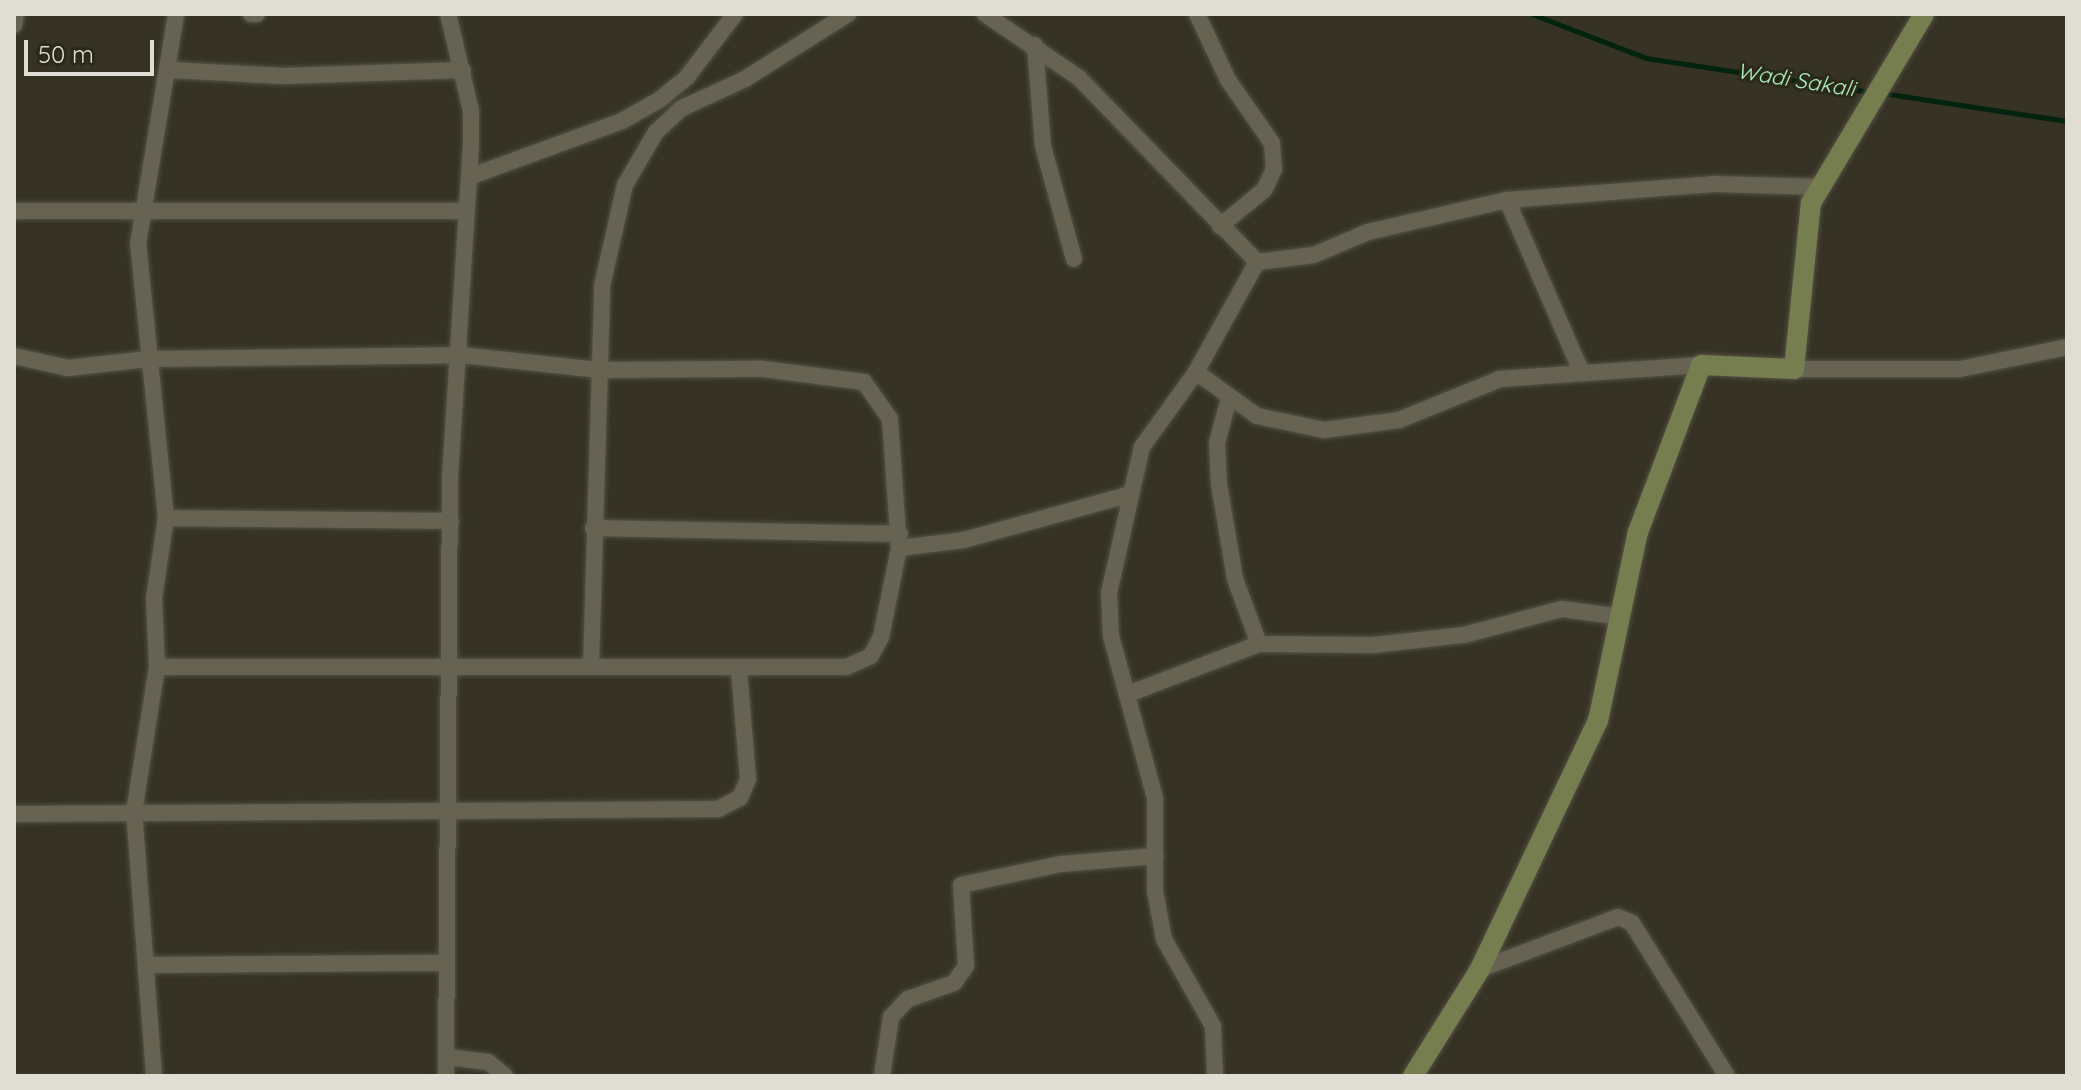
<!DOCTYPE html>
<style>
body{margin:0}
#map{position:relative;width:2081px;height:1090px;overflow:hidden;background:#363324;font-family:Quicksand,sans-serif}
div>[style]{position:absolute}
.stream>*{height:5px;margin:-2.5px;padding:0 2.5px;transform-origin:2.5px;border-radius:2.5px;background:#02230e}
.roads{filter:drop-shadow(0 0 2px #545145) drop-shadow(0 0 2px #545145)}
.street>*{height:16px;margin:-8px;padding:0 8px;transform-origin:8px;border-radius:8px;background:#676353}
.secondary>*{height:20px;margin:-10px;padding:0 10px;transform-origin:10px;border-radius:10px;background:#767e50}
span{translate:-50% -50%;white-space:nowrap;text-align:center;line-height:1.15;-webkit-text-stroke:6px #2c291b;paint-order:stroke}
.water-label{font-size:22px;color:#a8efbb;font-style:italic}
.frame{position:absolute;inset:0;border:16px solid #dfddd4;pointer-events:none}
.scale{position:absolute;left:24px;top:40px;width:130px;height:36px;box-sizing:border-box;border:4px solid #dfddd4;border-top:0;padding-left:10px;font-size:24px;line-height:28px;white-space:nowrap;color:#dfddd4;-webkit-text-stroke:6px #2c291b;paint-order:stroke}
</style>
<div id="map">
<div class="stream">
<i style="left:1532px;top:14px;width:122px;rotate:21.1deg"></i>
<i style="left:1646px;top:58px;width:229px;rotate:8.6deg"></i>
<i style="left:1882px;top:93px;width:187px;rotate:8.6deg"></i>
</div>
<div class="roads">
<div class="street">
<i style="left:251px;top:14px;width:6px"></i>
<i style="left:985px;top:14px;width:114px;rotate:34.2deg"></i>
<i style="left:1079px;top:78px;width:256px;rotate:45.9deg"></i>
<i style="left:1197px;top:14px;width:73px;rotate:64.8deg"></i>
<i style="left:1228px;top:80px;width:77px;rotate:55.1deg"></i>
<i style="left:1272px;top:143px;width:26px;rotate:86deg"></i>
<i style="left:1274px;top:169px;width:23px;rotate:115deg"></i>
<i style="left:1264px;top:190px;width:57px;rotate:140.7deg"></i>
<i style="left:14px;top:25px;width:11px;rotate:-80deg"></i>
<i style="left:1035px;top:45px;width:101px;rotate:85.5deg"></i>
<i style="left:1043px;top:146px;width:117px;rotate:74.7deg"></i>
<i style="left:170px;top:70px;width:114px;rotate:3deg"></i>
<i style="left:284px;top:76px;width:179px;rotate:-1.9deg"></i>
<i style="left:469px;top:177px;width:163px;rotate:-20.1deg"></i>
<i style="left:622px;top:121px;width:43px;rotate:-29.6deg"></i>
<i style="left:659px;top:100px;width:36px;rotate:-39deg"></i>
<i style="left:687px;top:77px;width:79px;rotate:-52.7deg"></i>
<i style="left:1507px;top:200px;width:184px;rotate:66.6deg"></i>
<i style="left:14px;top:211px;width:448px"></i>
<i style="left:1257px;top:262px;width:57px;rotate:-7deg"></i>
<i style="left:1314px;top:255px;width:59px;rotate:-23.1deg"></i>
<i style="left:1368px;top:232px;width:143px;rotate:-13deg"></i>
<i style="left:1507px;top:200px;width:207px;rotate:-4.4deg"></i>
<i style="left:1713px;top:184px;width:108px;rotate:1.6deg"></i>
<i style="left:14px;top:356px;width:55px;rotate:12.5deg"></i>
<i style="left:68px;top:368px;width:80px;rotate:-6.5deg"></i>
<i style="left:147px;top:359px;width:314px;rotate:-0.7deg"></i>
<i style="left:461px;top:355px;width:140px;rotate:6.2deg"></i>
<i style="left:600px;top:370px;width:163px;rotate:-0.4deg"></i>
<i style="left:763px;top:369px;width:102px;rotate:7.3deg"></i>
<i style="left:864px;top:382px;width:45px;rotate:54.9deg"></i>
<i style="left:890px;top:419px;width:129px;rotate:86deg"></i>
<i style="left:899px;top:548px;width:91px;rotate:101.4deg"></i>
<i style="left:881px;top:637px;width:21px;rotate:118deg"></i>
<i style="left:871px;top:656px;width:27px;rotate:156deg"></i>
<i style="left:846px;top:667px;width:689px;rotate:180deg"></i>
<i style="left:1794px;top:369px;width:166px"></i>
<i style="left:1960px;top:369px;width:109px;rotate:-11.6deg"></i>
<i style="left:1196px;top:372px;width:75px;rotate:35.8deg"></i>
<i style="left:1257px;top:416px;width:68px;rotate:11.8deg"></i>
<i style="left:1324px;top:430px;width:76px;rotate:-7.6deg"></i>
<i style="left:1399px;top:420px;width:109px;rotate:-22.1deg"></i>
<i style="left:1500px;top:379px;width:201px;rotate:-4deg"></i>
<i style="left:1229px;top:398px;width:47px;rotate:104.9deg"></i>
<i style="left:1217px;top:443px;width:41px;rotate:87.2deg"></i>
<i style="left:1219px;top:484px;width:96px;rotate:80.4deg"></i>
<i style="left:1235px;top:579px;width:69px;rotate:69.7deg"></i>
<i style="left:166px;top:518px;width:285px;rotate:0.6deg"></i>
<i style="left:593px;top:528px;width:307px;rotate:1.1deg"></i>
<i style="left:899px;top:548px;width:65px;rotate:-7deg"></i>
<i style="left:964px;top:540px;width:173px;rotate:-15.4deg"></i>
<i style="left:591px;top:667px;width:381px;rotate:-88.3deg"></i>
<i style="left:602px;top:286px;width:104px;rotate:-77.2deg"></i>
<i style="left:625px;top:185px;width:61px;rotate:-59.7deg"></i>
<i style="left:656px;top:132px;width:35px;rotate:-43deg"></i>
<i style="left:682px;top:108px;width:69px;rotate:-24.7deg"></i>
<i style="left:745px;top:79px;width:122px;rotate:-32.3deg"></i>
<i style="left:1128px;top:694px;width:140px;rotate:-20.9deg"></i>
<i style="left:1259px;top:644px;width:114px;rotate:0.5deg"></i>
<i style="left:1373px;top:645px;width:92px;rotate:-6.3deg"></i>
<i style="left:1464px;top:635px;width:101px;rotate:-14.9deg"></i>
<i style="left:1562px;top:609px;width:60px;rotate:7.7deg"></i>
<i style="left:14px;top:814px;width:704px;rotate:-0.41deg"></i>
<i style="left:718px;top:809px;width:25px;rotate:-27deg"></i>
<i style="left:740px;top:798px;width:21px;rotate:-67deg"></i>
<i style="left:748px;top:779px;width:109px;rotate:-94.7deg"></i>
<i style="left:150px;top:965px;width:297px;rotate:-0.4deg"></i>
<i style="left:1480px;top:969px;width:147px;rotate:-20.6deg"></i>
<i style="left:1618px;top:917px;width:15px;rotate:23deg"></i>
<i style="left:1632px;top:923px;width:180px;rotate:58.2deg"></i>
<i style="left:447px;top:1057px;width:41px;rotate:7deg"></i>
<i style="left:488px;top:1062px;width:22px;rotate:39deg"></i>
<i style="left:154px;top:1076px;width:265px;rotate:-94.3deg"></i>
<i style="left:134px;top:812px;width:147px;rotate:-81deg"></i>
<i style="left:157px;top:667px;width:69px;rotate:-92.5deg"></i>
<i style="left:154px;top:598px;width:81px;rotate:-81.5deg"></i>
<i style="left:166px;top:518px;width:275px;rotate:-95.8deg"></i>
<i style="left:138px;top:244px;width:233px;rotate:-80.6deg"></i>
<i style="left:446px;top:1076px;width:598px;rotate:-89.62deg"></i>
<i style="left:450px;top:478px;width:333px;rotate:-86.4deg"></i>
<i style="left:471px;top:146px;width:35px;rotate:-90deg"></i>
<i style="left:471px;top:111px;width:100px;rotate:-103.3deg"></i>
<i style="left:882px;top:1076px;width:60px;rotate:-81.3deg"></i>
<i style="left:891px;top:1017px;width:25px;rotate:-47deg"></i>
<i style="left:908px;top:999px;width:49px;rotate:-19.2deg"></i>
<i style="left:954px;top:983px;width:21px;rotate:-55deg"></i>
<i style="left:966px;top:966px;width:81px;rotate:-93.5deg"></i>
<i style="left:961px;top:885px;width:102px;rotate:-11.9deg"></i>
<i style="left:1061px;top:864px;width:95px;rotate:-4.8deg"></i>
<i style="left:1215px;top:1076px;width:50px;rotate:-92.3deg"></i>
<i style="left:1213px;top:1026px;width:100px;rotate:-119.4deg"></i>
<i style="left:1164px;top:939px;width:49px;rotate:-100.6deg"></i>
<i style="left:1155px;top:891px;width:93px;rotate:-90deg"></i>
<i style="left:1155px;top:798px;width:168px;rotate:-105.2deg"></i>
<i style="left:1111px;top:636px;width:43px;rotate:-92.7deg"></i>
<i style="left:1109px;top:593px;width:150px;rotate:-77.3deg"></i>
<i style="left:1142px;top:447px;width:92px;rotate:-54.2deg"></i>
<i style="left:1196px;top:372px;width:126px;rotate:-61deg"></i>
</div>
<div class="secondary">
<i style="left:1413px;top:1076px;width:126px;rotate:-57.9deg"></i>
<i style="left:1480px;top:969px;width:275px;rotate:-64.6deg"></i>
<i style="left:1598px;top:721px;width:193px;rotate:-78.1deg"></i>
<i style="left:1638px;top:532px;width:178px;rotate:-69.3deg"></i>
<i style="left:1701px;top:365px;width:93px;rotate:2.5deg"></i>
<i style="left:1794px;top:369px;width:167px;rotate:-84.2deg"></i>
<i style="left:1811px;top:203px;width:220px;rotate:-59.1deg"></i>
</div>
</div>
<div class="water-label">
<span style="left:1796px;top:80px;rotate:9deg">Wadi Sakali</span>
</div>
<div class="frame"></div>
<div class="scale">50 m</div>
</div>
